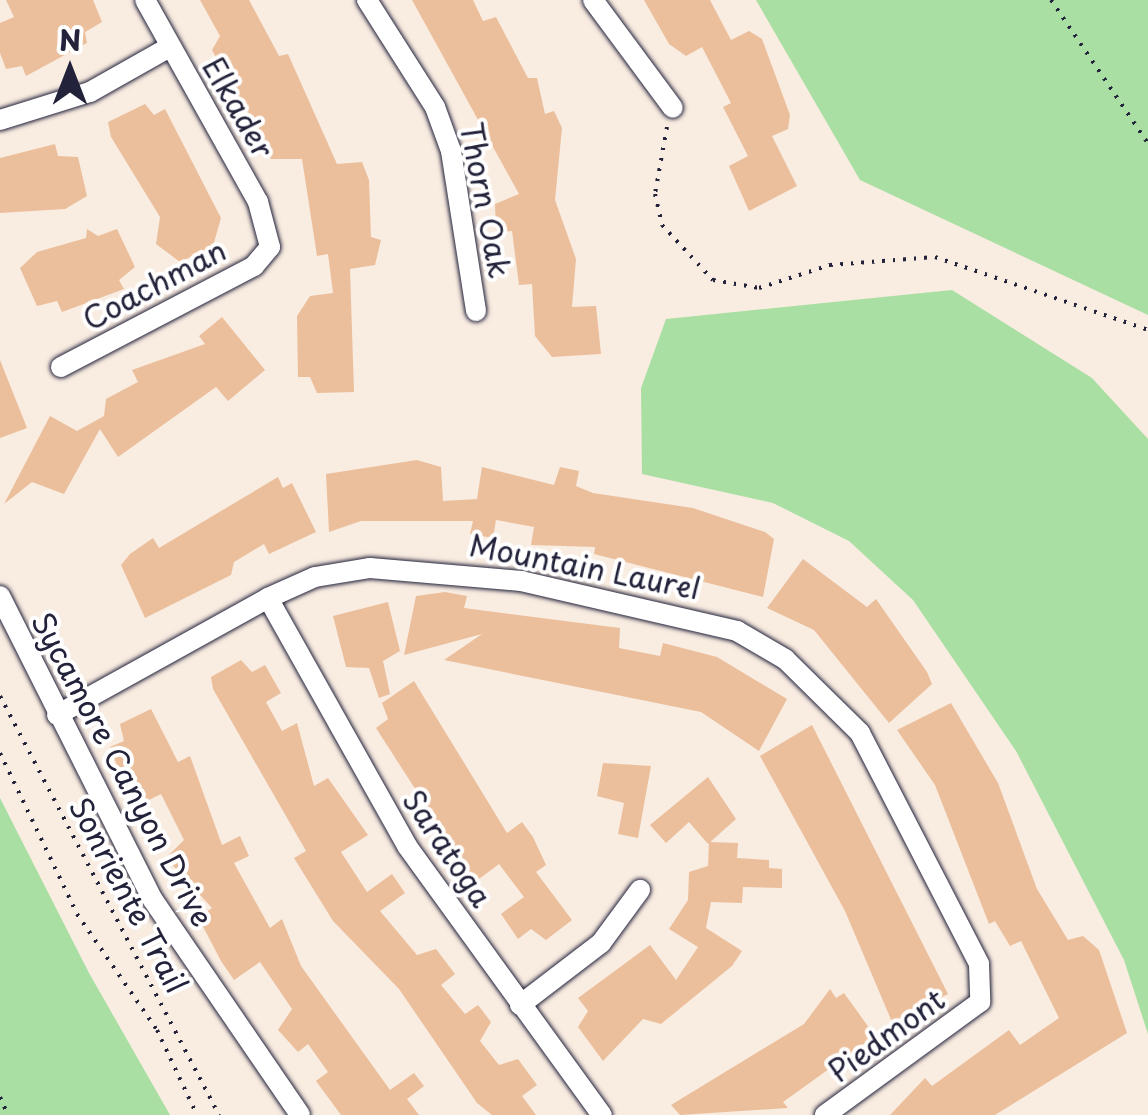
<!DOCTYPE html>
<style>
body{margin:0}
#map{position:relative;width:1148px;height:1115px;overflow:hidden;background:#f9ece1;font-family:"Playpen Sans",sans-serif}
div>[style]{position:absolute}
.green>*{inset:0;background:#a9dfa3}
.building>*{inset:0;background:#ecbf9c}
.path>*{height:4px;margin-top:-2px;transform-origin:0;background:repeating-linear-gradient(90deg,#22223b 0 2.5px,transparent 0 10.5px)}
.roads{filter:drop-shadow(0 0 2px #22223b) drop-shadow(0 0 2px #22223b)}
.minor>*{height:20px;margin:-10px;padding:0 10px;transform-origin:10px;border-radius:10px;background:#fff}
span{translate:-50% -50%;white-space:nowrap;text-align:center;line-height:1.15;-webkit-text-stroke:8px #fff;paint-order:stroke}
.street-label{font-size:30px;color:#22223b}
.north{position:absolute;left:20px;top:20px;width:100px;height:100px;-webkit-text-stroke:8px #fff;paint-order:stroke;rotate:0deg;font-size:28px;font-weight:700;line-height:40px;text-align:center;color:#22223b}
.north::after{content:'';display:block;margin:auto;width:35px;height:45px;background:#22223b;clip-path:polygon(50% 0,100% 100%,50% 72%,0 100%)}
</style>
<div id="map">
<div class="green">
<i style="clip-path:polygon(756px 0,1148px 0,1148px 315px,860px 180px)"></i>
<i style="clip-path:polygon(952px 290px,1092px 378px,1148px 439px,1148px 1034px,1124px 960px,1016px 751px,913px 600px,849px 541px,773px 503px,642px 474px,641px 388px,666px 319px)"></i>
<i style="clip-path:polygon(0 798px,89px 973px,170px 1115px,0 1115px)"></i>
</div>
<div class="building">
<i style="clip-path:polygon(6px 0,93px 0,102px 22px,85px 32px,87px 43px,26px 76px,22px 66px,6px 69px,0 53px,0 23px,14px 17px)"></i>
<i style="clip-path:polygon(200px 0,249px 0,279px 56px,288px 54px,337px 164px,362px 162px,369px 180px,371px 237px,381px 240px,375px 265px,350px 269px,354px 392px,317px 393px,310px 377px,298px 377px,297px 316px,310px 296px,333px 293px,328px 254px,317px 256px,302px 159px,271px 159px,212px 50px,220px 36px)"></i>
<i style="clip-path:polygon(412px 0,473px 0,483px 21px,496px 17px,528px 78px,537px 78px,545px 114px,554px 111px,562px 128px,555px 200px,576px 259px,572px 307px,596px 306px,601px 354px,552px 357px,535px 336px,532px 284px,519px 285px,512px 231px,496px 232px,495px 204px,519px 194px)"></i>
<i style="clip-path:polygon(644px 0,710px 0,731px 40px,749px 31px,762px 39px,790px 115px,788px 129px,772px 136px,797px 186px,749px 211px,729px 166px,748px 156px,723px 107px,731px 103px,702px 47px,686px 56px,669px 44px)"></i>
<i style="clip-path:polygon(145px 104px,154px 115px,165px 109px,221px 218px,213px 246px,180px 262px,156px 244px,160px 217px,111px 137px,108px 122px)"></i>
<i style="clip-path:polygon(55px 144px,58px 156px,78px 157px,87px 196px,65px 209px,0 213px,0 158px)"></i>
<i style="clip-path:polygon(87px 229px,98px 236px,117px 229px,135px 267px,119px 280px,124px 289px,62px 312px,57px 301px,37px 306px,20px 268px,37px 252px,86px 238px)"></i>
<i style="clip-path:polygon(222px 317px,265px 370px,228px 401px,216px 387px,118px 457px,100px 429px,64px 494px,32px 482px,4px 504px,50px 416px,77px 431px,104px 416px,106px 399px,138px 382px,132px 370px,205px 344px,199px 336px)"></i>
<i style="clip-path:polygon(0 360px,27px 428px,0 438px)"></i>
<i style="clip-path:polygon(417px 460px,441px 467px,443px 501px,477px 499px,482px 467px,554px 485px,560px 467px,579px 471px,576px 486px,593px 493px,693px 508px,765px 532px,774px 539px,763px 597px,594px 554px,595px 547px,531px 545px,534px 527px,496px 520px,493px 538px,470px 534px,473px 521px,361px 521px,329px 532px,326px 474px)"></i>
<i style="clip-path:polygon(278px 477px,283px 488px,292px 483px,316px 532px,269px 554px,264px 544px,234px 562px,231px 575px,145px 618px,121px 565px,130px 554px,153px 538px,159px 548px)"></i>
<i style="clip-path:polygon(803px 559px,867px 607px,876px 599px,927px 672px,932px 684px,889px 723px,814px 630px,767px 608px)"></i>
<i style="clip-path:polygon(445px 592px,467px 596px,464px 608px,620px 628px,619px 648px,660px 656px,663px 643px,717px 657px,787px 699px,759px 751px,701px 712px,444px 660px,482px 634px,404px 655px,416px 596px)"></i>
<i style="clip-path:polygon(388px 602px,400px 651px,383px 661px,390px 694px,379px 698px,369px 668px,346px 667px,333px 616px)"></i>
<i style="clip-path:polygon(241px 660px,252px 672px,265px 665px,281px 693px,266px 702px,282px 731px,297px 723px,314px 786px,328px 778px,368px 835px,341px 852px,367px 892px,392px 874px,405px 893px,380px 911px,417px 955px,436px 949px,455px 974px,441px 985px,465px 1014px,478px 1005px,491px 1022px,480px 1041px,499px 1065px,518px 1059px,537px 1085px,522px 1096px,536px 1115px,492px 1115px,477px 1103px,399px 989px,333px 921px,294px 858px,306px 851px,213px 689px,211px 677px)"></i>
<i style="clip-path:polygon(414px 681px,507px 833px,522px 822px,533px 837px,546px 865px,536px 872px,572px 920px,546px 940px,531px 929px,518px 939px,501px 914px,524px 897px,499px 864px,475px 882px,376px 728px,388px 719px,382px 703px)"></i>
<i style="clip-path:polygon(951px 703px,998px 783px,1037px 889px,1068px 940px,1083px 936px,1099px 950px,1127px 1033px,995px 1115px,890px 1115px,925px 1078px,932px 1086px,1009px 1030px,1020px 1045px,1059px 1018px,1021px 941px,1010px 946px,995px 921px,989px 924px,935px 785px,897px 730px)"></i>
<i style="clip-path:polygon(151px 709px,178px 762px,190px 756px,222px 845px,240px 836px,249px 856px,234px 863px,270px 928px,282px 919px,301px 966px,390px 1090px,414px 1073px,424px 1086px,407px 1099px,419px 1115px,341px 1115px,316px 1081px,328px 1072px,308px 1044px,298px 1052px,278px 1030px,292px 1009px,260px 962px,234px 980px,221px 961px,198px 917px,212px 908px,166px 858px,184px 840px,161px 794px,133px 808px,110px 747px,124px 741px,120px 724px)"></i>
<i style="clip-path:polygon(812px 725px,948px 994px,892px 1022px,845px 911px,760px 756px)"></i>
<i style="clip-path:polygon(603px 763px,651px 766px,638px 838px,618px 834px,624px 803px,597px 796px)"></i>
<i style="clip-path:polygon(708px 777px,736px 819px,708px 844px,689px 822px,666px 843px,650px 825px)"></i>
<i style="clip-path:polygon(709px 842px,738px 843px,737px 858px,769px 860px,769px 868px,782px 869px,782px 888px,743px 887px,742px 903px,711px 902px,706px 928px,742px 951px,732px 966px,661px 1024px,643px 1019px,603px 1061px,578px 1027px,588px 1011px,578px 998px,650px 945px,676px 980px,698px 947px,669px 929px,688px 900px,689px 872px,708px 866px)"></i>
<i style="clip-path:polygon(830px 989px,836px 998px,844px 993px,875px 1036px,783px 1102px,788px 1108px,680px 1115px,671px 1105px,804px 1024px)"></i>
</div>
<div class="path">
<i style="left:1051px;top:0;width:173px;rotate:55.9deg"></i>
<i style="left:667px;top:127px;width:68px;rotate:100.2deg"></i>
<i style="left:655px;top:194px;width:32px;rotate:77deg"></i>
<i style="left:662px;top:225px;width:75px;rotate:47.2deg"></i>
<i style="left:713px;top:280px;width:47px;rotate:9.9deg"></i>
<i style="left:759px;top:288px;width:75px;rotate:-17.9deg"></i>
<i style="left:830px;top:265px;width:105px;rotate:-4.4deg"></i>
<i style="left:935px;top:257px;width:225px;rotate:18.9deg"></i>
<i style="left:0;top:696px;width:473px;rotate:62.4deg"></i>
<i style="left:0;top:753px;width:178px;rotate:64.4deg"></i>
<i style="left:77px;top:914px;width:141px;rotate:55.4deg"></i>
<i style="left:157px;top:1030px;width:94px;rotate:64.8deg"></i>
<i style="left:0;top:1097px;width:20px;rotate:66deg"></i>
</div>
<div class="roads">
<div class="minor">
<i style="left:367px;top:0;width:127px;rotate:57.6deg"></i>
<i style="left:435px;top:107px;width:47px;rotate:70deg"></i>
<i style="left:451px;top:151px;width:162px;rotate:81.1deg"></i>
<i style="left:593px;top:0;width:134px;rotate:53.5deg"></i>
<i style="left:0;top:120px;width:94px;rotate:-17.3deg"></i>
<i style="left:90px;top:92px;width:92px;rotate:-29.4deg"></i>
<i style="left:61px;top:367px;width:218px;rotate:-27.6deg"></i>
<i style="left:254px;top:266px;width:25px;rotate:-50deg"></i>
<i style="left:270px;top:247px;width:47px;rotate:-104.9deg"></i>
<i style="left:258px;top:202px;width:231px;rotate:-119.2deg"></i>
<i style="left:0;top:596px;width:340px;rotate:63.3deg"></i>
<i style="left:153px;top:900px;width:260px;rotate:55.6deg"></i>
<i style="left:268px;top:598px;width:284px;rotate:60.7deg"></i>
<i style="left:407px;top:846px;width:332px;rotate:54.1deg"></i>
<i style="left:57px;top:715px;width:241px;rotate:-29deg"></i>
<i style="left:268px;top:598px;width:51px;rotate:-24.1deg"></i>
<i style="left:315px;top:577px;width:56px;rotate:-9.3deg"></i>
<i style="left:370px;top:568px;width:152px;rotate:4.9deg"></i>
<i style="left:521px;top:581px;width:222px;rotate:13deg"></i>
<i style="left:737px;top:631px;width:56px;rotate:30.3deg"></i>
<i style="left:785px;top:659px;width:105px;rotate:44.6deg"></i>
<i style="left:860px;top:733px;width:260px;rotate:62.7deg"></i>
<i style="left:979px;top:964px;width:38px;rotate:88deg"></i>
<i style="left:980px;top:1002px;width:192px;rotate:143.9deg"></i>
<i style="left:520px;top:1005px;width:102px;rotate:-37.4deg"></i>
<i style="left:601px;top:943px;width:66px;rotate:-53.7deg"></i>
</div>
</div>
<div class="street-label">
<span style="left:239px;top:107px;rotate:60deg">Elkader</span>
<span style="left:486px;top:200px;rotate:79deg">Thorn Oak</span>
<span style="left:154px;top:284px;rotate:-28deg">Coachman</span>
<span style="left:585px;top:566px;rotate:11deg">Mountain Laurel</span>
<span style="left:123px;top:769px;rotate:62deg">Sycamore Canyon Drive</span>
<span style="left:448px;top:848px;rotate:56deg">Saratoga</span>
<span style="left:129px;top:895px;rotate:62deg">Sonriente Trail</span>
<span style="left:886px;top:1035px;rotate:-36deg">Piedmont</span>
</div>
<div class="north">N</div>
</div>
